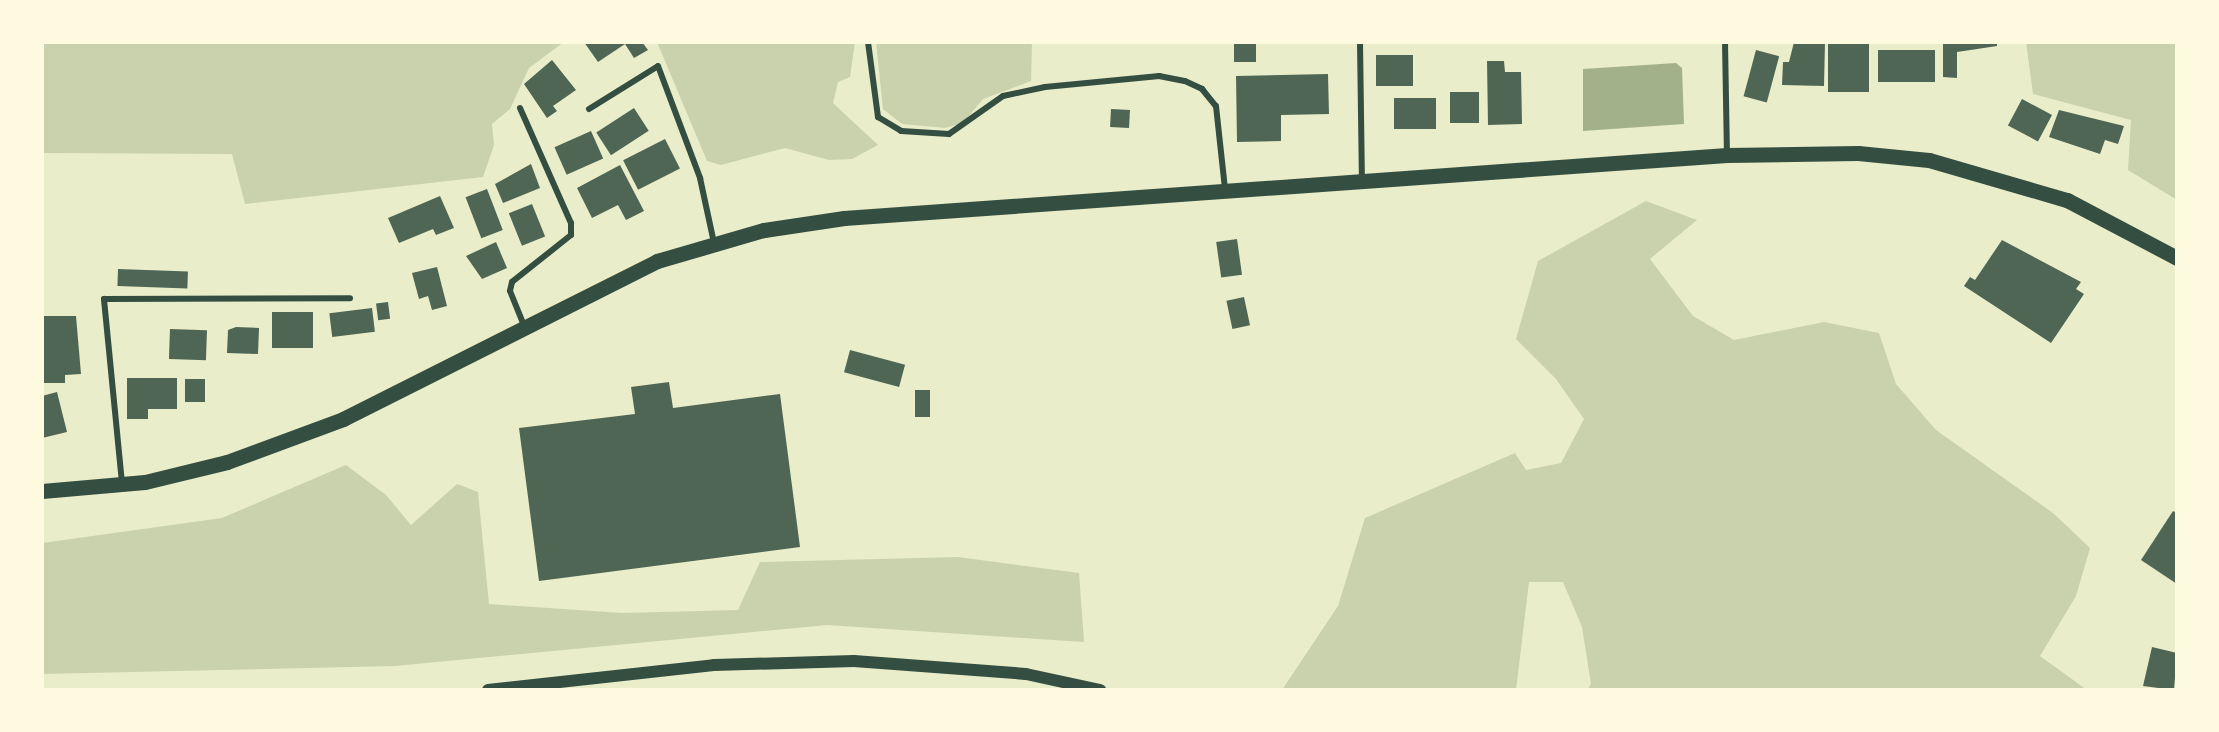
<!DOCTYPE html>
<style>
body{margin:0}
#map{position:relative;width:2219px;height:732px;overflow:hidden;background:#e9edc9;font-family:Arial,sans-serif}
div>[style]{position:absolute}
.green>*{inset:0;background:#cad2ad}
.water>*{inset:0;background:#a3b18a}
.building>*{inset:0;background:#4f6655;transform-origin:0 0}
.minor>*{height:6px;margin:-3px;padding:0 3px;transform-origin:3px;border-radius:3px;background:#344e41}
.secondary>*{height:12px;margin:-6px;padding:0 6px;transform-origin:6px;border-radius:6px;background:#344e41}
.primary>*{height:15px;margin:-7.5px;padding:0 7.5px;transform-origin:7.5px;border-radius:7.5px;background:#344e41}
span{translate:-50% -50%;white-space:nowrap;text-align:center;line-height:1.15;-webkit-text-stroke:4.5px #fefae0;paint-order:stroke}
.frame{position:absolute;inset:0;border:44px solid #fefae0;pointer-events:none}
</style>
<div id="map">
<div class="green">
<i style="clip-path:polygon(42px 42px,564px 42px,529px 68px,510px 109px,492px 124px,494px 145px,483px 177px,245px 204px,232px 154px,42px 153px)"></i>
<i style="clip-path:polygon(657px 42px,855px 42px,850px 77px,838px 82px,833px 103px,878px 145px,852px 159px,829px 160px,785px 148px,721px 165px,707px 161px)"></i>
<i style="clip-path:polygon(876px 42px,1032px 42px,1031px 81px,983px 99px,963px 123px,945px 128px,902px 124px,883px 109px)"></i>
<i style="clip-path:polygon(2026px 42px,2177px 42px,2177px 200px,2128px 170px,2131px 120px,2033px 94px)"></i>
<i style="clip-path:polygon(1646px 201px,1697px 220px,1650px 259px,1693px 316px,1734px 340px,1824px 322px,1879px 333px,1896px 384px,1936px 430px,2053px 513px,2090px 548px,2076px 596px,2040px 656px,2087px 690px,1587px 690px,1591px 684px,1582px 627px,1563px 582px,1529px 582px,1516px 690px,1282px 690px,1338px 606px,1365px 518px,1515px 453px,1526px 470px,1561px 463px,1584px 419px,1556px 379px,1516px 339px,1538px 261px)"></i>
<i style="clip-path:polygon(346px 465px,386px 495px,411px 525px,457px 484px,478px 492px,489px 604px,622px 613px,738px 610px,760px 562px,958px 557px,1079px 573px,1084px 642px,827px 625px,395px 666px,42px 674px,42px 543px,222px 518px)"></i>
</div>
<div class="water">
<i style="clip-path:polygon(1676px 63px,1682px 68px,1684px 124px,1583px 131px,1583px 69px)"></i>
</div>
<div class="building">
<i style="clip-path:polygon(584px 42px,642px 42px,648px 50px,634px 58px,625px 44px,598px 62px)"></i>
<i style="left:1234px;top:42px;width:22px;height:20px"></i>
<i style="clip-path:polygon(1794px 42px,1825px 42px,1824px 86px,1782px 85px,1783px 62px,1789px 62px)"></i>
<i style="left:1828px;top:42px;width:41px;height:50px"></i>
<i style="clip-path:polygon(1943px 42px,1997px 42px,1997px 46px,1957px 52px,1957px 78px,1943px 77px)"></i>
<i style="left:1756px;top:50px;width:24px;height:48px;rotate:15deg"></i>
<i style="left:1878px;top:50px;width:57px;height:32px"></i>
<i style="left:1376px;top:55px;width:37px;height:31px"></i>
<i style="clip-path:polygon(552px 60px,576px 90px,553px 106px,557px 111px,547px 118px,524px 84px)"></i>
<i style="clip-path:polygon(1487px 61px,1504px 61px,1505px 72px,1521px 72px,1522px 124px,1488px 125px)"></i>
<i style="clip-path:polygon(1328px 74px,1329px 114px,1281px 115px,1281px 141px,1237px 142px,1236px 76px)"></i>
<i style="left:1450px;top:92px;width:29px;height:31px"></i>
<i style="left:1436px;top:98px;width:31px;height:42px;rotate:90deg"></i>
<i style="left:2022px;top:99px;width:34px;height:30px;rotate:28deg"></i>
<i style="left:634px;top:108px;width:27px;height:45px;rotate:57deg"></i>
<i style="left:1111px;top:109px;width:19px;height:18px;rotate:3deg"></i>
<i style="clip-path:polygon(2059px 110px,2124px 126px,2118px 144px,2105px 140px,2100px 154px,2049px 137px)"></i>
<i style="left:591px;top:131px;width:30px;height:40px;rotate:66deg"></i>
<i style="left:665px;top:139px;width:33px;height:47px;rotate:63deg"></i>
<i style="clip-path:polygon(531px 164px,540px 188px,503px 203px,495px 184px)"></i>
<i style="clip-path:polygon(620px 165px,644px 211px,626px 220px,618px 205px,592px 218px,577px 188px)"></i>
<i style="left:487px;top:189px;width:44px;height:23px;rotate:69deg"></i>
<i style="clip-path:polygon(440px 196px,454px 228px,436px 235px,433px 229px,399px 243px,388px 218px)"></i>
<i style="left:532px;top:204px;width:35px;height:25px;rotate:68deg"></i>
<i style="left:1237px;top:239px;width:36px;height:21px;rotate:82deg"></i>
<i style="clip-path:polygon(2002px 240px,2081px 282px,2076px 289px,2084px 294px,2051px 343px,1964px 286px,1970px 277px,1975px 280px)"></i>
<i style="clip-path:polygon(496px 242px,507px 268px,482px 279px,466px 256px)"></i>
<i style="clip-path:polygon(437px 267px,447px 306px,432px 310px,428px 296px,419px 299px,412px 273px)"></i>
<i style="left:118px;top:269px;width:70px;height:17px;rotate:2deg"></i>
<i style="left:1244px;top:297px;width:29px;height:18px;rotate:78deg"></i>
<i style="left:388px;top:302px;width:17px;height:12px;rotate:83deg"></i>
<i style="left:372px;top:308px;width:24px;height:43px;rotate:83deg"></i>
<i style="left:272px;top:312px;width:41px;height:36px"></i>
<i style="clip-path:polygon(42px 316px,76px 316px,81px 374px,65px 375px,65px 383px,44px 383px)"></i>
<i style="clip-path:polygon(236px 327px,259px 328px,258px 354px,227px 353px,228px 330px)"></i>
<i style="left:170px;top:329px;width:37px;height:30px;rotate:2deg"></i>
<i style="left:850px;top:350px;width:57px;height:23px;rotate:15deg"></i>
<i style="clip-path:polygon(127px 378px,177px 378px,177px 409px,148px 409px,148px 419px,127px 419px)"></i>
<i style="left:185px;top:379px;width:20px;height:23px"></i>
<i style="clip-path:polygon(669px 382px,673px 408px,780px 394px,800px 547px,539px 581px,519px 428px,635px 414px,631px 387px)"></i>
<i style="left:915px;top:390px;width:15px;height:27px"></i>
<i style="clip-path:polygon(57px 392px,67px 432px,42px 438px,42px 396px)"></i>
<i style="clip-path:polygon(2173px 511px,2177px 513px,2177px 584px,2141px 560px)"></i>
<i style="clip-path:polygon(2152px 647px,2177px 653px,2174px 690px,2143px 686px)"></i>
</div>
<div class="minor">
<i style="left:868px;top:42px;width:76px;rotate:82.4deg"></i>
<i style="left:878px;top:117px;width:27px;rotate:31deg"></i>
<i style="left:901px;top:131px;width:48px;rotate:3.6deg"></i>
<i style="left:949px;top:134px;width:66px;rotate:-35.1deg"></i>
<i style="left:1003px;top:96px;width:43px;rotate:-12.1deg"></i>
<i style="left:1045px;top:87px;width:115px;rotate:-5.5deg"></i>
<i style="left:1159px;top:76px;width:26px;rotate:11deg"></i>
<i style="left:1185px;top:81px;width:19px;rotate:25deg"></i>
<i style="left:1202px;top:89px;width:22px;rotate:51deg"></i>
<i style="left:1216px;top:106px;width:83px;rotate:83.8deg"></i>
<i style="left:1360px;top:42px;width:138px;rotate:89.2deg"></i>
<i style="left:1725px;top:42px;width:112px;rotate:89deg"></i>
<i style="left:520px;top:108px;width:126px;rotate:66.1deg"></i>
<i style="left:571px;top:223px;width:12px;rotate:90deg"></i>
<i style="left:571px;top:235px;width:75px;rotate:141.5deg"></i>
<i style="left:512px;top:282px;width:9px;rotate:103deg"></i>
<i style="left:510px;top:291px;width:38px;rotate:68deg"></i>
<i style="left:589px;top:109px;width:81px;rotate:-31.9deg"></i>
<i style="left:658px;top:66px;width:120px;rotate:69.4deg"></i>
<i style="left:700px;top:178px;width:66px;rotate:77.8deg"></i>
<i style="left:122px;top:483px;width:185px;rotate:-95.6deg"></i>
<i style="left:104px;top:299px;width:246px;rotate:-0.2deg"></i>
</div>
<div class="secondary">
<i style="left:488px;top:690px;width:227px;rotate:-6.3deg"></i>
<i style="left:714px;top:665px;width:140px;rotate:-1.6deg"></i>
<i style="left:854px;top:661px;width:172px;rotate:4.3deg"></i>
<i style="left:1026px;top:674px;width:76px;rotate:12.2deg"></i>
</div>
<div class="primary">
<i style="left:42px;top:491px;width:103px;rotate:-5deg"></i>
<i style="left:145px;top:482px;width:84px;rotate:-13.7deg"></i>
<i style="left:227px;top:462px;width:124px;rotate:-20.3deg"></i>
<i style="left:343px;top:419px;width:352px;rotate:-26.7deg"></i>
<i style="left:657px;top:261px;width:111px;rotate:-16.2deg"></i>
<i style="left:764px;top:230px;width:81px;rotate:-8.5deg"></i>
<i style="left:844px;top:218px;width:885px;rotate:-4.08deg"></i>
<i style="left:1727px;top:155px;width:131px;rotate:-0.9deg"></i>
<i style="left:1858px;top:153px;width:71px;rotate:5.6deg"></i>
<i style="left:1929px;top:160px;width:144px;rotate:16.2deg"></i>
<i style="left:2067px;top:200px;width:124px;rotate:27.8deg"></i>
</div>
<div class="frame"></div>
</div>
